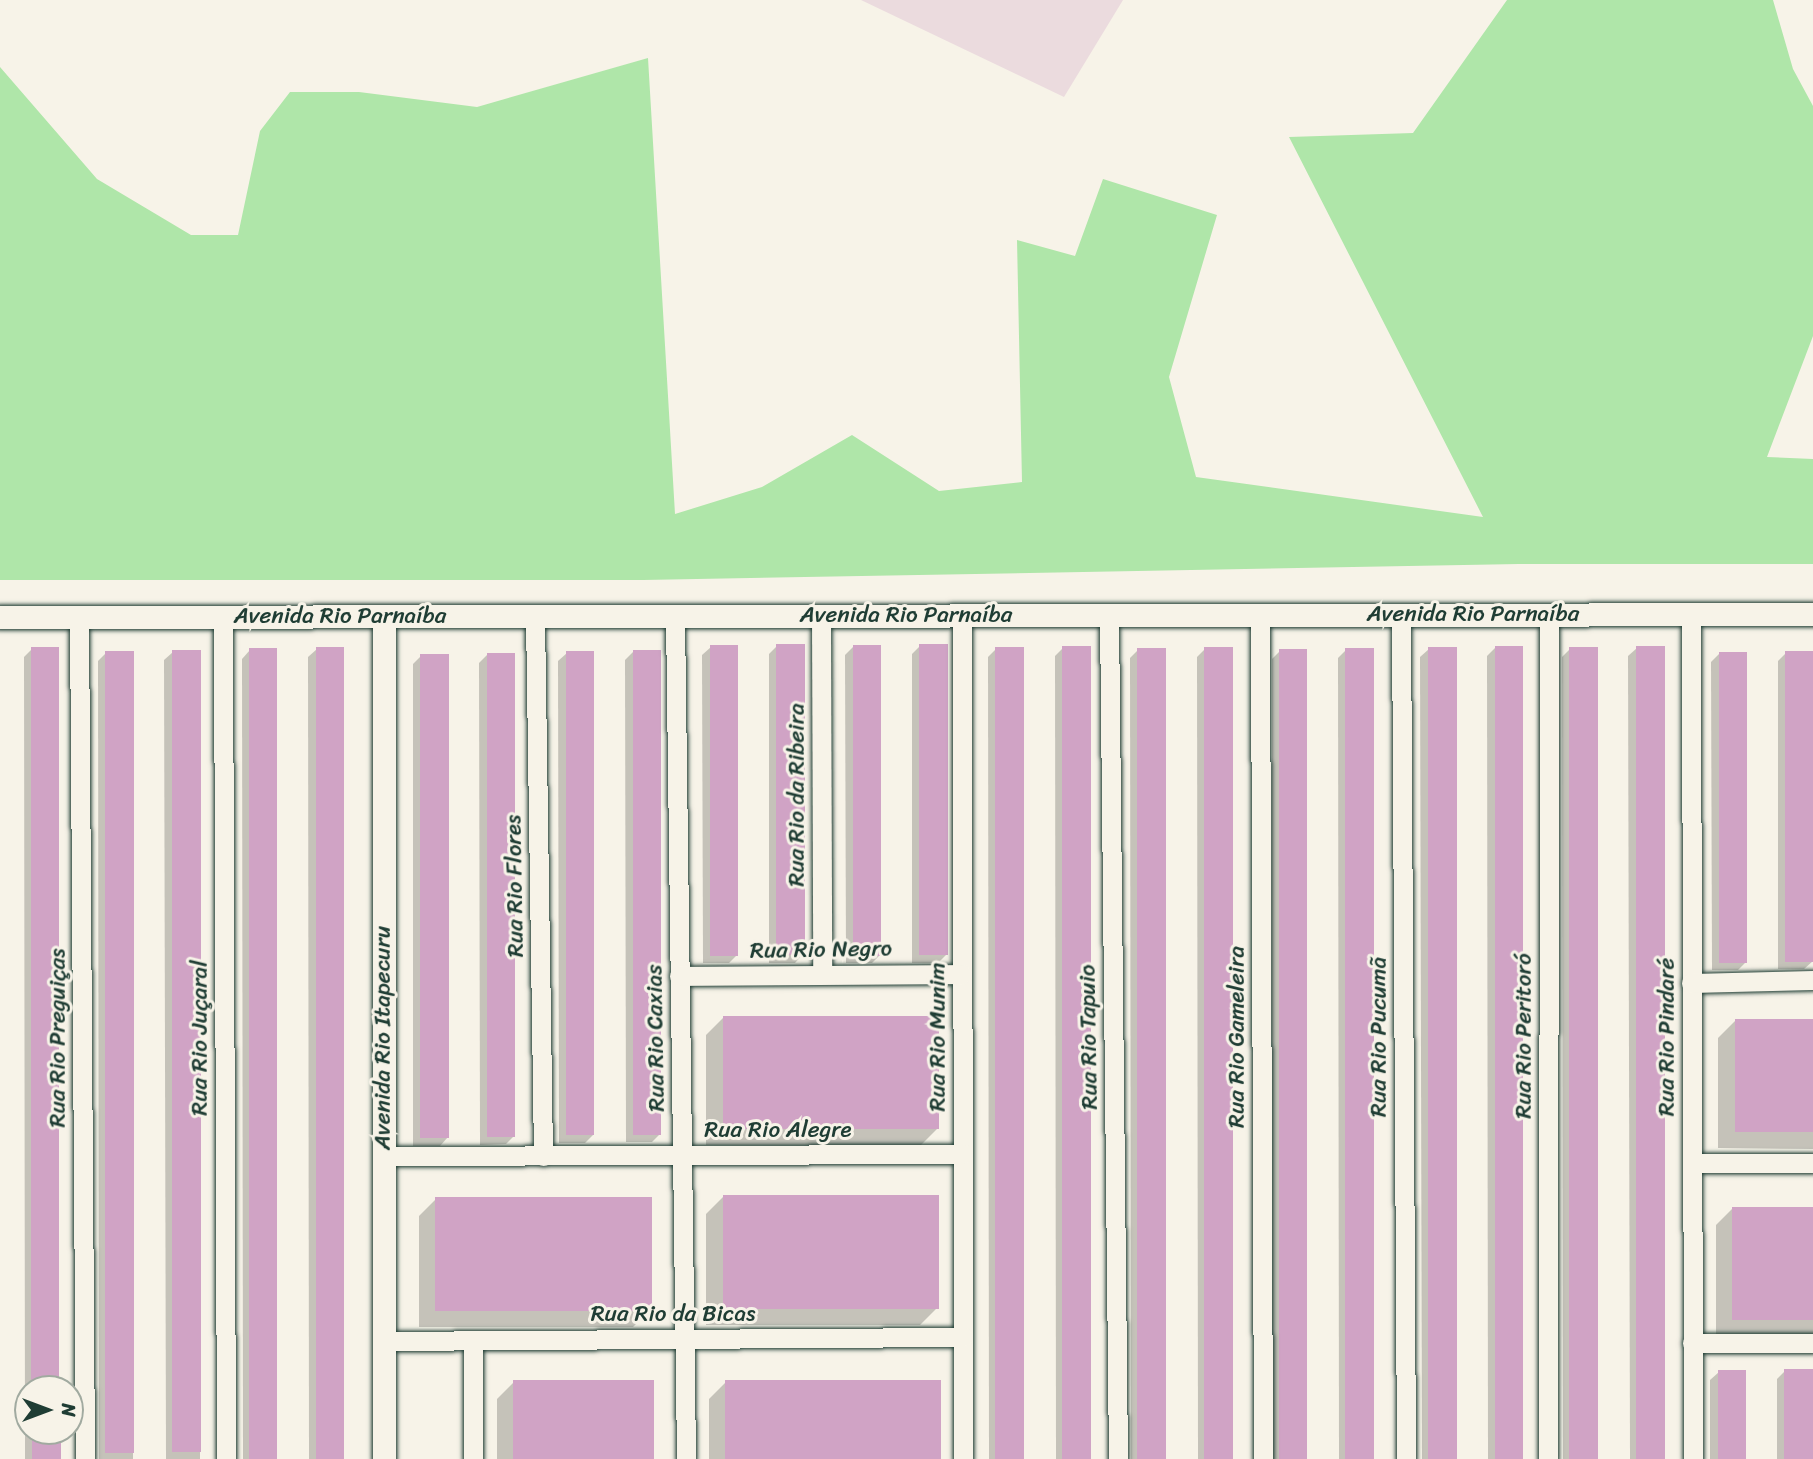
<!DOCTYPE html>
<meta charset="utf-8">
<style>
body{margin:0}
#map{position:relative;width:1813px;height:1459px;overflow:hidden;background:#f7f3e8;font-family:Sriracha,sans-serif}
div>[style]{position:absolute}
.built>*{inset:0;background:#ebdbde}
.green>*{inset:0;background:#afe6a9}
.shadow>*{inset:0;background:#0003}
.building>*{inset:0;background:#d0a3c5;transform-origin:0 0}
.roads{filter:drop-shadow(0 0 2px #1f3d34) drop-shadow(0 0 2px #1f3d34)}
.minor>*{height:19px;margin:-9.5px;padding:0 9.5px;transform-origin:9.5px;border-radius:9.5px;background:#f7f3e8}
.tertiary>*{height:23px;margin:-11.5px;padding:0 11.5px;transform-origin:11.5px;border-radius:11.5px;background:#f7f3e8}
span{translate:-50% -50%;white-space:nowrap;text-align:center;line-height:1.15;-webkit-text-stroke:6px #f7f3e8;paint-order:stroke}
.street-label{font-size:23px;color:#1f3d34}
.north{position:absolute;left:14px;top:1375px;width:70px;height:70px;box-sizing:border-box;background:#f7f3e8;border:2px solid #a1aaa0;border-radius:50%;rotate:90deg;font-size:19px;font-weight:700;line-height:28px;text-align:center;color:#1f3d34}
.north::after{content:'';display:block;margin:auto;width:24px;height:32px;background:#1f3d34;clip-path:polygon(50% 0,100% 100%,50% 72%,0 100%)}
</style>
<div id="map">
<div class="built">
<i style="clip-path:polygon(861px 0,1123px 0,1064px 97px)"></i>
</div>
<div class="green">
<i style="clip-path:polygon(1507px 0,1773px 0,1793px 69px,1813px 106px,1813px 336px,1767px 457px,1813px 459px,1813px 564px,1519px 564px,643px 580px,0 580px,0 67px,97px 179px,191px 235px,238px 235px,260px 131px,290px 92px,359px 92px,477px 107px,648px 58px,675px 514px,762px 487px,852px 435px,939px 491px,1022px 482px,1017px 240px,1075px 256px,1103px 179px,1217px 215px,1169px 377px,1196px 477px,1483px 517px,1289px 137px,1413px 133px)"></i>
</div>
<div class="shadow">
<i style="clip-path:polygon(777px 646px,803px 954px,795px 963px,769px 963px,769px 654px)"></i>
<i style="clip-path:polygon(920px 646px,947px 954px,938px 963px,912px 963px,912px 654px)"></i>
<i style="clip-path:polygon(711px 647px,737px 955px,729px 963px,703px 963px,702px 655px)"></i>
<i style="clip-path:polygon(853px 647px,880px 955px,872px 963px,846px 963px,845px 655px)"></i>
<i style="clip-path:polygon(1063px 648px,1090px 1459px,1056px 1459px,1055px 656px)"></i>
<i style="clip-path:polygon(1495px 648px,1522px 1459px,1488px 1459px,1487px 656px)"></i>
<i style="clip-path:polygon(1637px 648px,1664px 1459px,1630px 1459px,1628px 656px)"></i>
<i style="clip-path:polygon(32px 649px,59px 1389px,28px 1389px,28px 1431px,59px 1431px,59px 1459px,25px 1459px,24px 657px)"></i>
<i style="clip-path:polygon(317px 649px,343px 1459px,309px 1459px,308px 657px)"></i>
<i style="clip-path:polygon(996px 649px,1023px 1459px,989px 1459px,988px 657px)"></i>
<i style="clip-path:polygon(1205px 649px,1232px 1459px,1198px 1459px,1197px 657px)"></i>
<i style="clip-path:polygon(1429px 649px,1456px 1459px,1422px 1459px,1420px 657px)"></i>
<i style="clip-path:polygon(1570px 649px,1597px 1459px,1563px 1459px,1562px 657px)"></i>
<i style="clip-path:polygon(250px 650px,277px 1459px,243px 1459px,242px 659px)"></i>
<i style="clip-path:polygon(1138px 650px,1165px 1459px,1131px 1459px,1130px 658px)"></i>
<i style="clip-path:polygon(1346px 650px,1373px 1459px,1339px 1459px,1338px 658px)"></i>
<i style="clip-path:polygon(1280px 651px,1306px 1459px,1272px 1459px,1272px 659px)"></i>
<i style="clip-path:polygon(173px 652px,199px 652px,200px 1459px,166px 1459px,164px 660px)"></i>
<i style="clip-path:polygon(633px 652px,660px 1134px,652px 1142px,626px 1142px,625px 660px)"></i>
<i style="clip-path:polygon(106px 653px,132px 653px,133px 1459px,99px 1459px,98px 661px)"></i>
<i style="clip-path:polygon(567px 653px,593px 1135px,585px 1143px,559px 1143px,558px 661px)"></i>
<i style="clip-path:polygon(1786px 653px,1813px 961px,1804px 969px,1778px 969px,1778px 661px)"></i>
<i style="clip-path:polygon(1719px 654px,1746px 962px,1738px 970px,1712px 970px,1711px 662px)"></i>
<i style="clip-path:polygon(487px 655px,514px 1136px,506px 1144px,480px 1145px,479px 663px)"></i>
<i style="clip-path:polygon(421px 656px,448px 1137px,440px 1146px,413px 1146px,413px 664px)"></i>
<i style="clip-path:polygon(723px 1018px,937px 1129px,920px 1146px,706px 1145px,706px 1035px)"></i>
<i style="clip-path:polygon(1735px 1021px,1813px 1021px,1813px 1149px,1718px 1148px,1718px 1038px)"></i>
<i style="clip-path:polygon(723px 1197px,937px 1308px,920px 1325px,706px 1325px,706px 1214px)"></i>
<i style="clip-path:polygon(436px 1199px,650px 1310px,633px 1327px,419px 1327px,419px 1216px)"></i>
<i style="clip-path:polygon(1733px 1208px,1813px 1208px,1813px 1336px,1716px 1336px,1716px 1225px)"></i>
<i style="clip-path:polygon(1785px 1371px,1811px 1459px,1777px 1459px,1777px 1379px)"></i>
<i style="clip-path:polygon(1719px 1372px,1745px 1459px,1710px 1459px,1710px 1380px)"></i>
<i style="clip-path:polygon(514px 1382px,652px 1459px,497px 1459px,497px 1399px)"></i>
<i style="clip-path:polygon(726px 1382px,939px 1459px,709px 1459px,709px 1399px)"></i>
</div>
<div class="building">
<i style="left:776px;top:644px;width:29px;height:311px"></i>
<i style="left:919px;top:644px;width:29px;height:311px"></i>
<i style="left:710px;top:645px;width:28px;height:311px"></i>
<i style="left:853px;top:645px;width:28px;height:311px"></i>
<i style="left:1062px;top:646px;width:29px;height:813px"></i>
<i style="left:1495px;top:646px;width:28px;height:813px"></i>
<i style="left:1636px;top:646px;width:29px;height:813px"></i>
<i style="left:31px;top:647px;width:28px;height:742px"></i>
<i style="left:316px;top:647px;width:28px;height:812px"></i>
<i style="left:995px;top:647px;width:29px;height:812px"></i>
<i style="left:1204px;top:647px;width:29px;height:812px"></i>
<i style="left:1428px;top:647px;width:29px;height:812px"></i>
<i style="left:1569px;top:647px;width:29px;height:812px"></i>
<i style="left:277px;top:648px;width:811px;height:28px;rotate:90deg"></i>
<i style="left:1137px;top:648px;width:29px;height:811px"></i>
<i style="left:1345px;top:648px;width:29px;height:811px"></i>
<i style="left:1279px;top:649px;width:28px;height:810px"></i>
<i style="left:172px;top:650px;width:29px;height:802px"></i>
<i style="left:633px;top:650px;width:28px;height:485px"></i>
<i style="left:105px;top:651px;width:29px;height:802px"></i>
<i style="left:566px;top:651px;width:28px;height:484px"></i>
<i style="left:1785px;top:651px;width:28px;height:311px"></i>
<i style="left:1719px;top:652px;width:28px;height:311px"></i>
<i style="left:487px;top:653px;width:28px;height:484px"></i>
<i style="left:420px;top:654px;width:29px;height:484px"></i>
<i style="left:723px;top:1016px;width:216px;height:113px"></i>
<i style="left:1735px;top:1019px;width:78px;height:113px"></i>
<i style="left:723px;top:1195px;width:216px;height:114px"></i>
<i style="left:435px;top:1197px;width:217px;height:114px"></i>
<i style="left:1732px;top:1207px;width:81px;height:113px"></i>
<i style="left:1784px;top:1369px;width:29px;height:90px"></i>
<i style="left:1718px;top:1370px;width:28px;height:89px"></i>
<i style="left:513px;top:1380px;width:141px;height:79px"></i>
<i style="left:725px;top:1380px;width:216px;height:79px"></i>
<i style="left:32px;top:1431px;width:29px;height:28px"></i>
</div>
<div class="roads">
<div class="minor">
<i style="left:1401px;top:614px;width:845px;rotate:89.66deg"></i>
<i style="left:1691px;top:614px;width:845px;rotate:89.86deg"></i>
<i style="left:962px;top:615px;width:844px;rotate:89.93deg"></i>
<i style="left:1109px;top:615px;width:844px;rotate:89.39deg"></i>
<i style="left:1260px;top:615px;width:844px;rotate:89.8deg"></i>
<i style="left:223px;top:616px;width:843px;rotate:89.8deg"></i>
<i style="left:535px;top:616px;width:540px;rotate:89.15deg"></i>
<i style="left:675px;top:616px;width:843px;rotate:89.25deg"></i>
<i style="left:821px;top:616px;width:358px;rotate:89.8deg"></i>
<i style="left:79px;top:617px;width:842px;rotate:89.59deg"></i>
<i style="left:679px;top:976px;width:283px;rotate:-0.4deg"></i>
<i style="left:1691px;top:983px;width:122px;rotate:-1.4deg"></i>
<i style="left:383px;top:1156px;width:580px;rotate:-0.2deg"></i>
<i style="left:1692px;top:1163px;width:121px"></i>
<i style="left:383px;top:1341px;width:580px;rotate:-0.4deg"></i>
<i style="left:473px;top:1341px;width:118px;rotate:90deg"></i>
<i style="left:1692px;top:1343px;width:121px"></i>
<i style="left:1548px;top:1459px;width:845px;rotate:-89.93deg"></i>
</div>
<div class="tertiary">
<i style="left:0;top:617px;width:1813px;rotate:-0.09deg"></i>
<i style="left:384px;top:1459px;width:843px;rotate:-90deg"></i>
</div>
</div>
<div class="street-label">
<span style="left:1473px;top:614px">Avenida Rio Parnaíba</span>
<span style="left:906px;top:615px">Avenida Rio Parnaíba</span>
<span style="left:340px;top:616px">Avenida Rio Parnaíba</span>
<span style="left:797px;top:795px;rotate:-90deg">Rua Rio da Ribeira</span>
<span style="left:515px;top:886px;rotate:-91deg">Rua Rio Flores</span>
<span style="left:821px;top:950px;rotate:-1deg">Rua Rio Negro</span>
<span style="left:1524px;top:1036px;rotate:-90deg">Rua Rio Peritoró</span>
<span style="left:938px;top:1037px;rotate:-90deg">Rua Rio Munim</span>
<span style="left:1089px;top:1037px;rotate:-91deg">Rua Rio Tapuio</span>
<span style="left:1237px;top:1037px;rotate:-90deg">Rua Rio Gameleira</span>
<span style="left:1379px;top:1037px;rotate:-90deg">Rua Rio Pucumã</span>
<span style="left:1667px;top:1037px;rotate:-90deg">Rua Rio Pindaré</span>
<span style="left:58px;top:1038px;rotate:-90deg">Rua Rio Preguiças</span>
<span style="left:200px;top:1038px;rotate:-90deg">Rua Rio Juçaral</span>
<span style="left:383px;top:1038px;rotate:-90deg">Avenida Rio Itapecuru</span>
<span style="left:656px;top:1038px;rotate:-91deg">Rua Rio Caxias</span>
<span style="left:778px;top:1130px">Rua Rio Alegre</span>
<span style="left:673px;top:1314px">Rua Rio da Bicas</span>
</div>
<div class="north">N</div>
</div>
